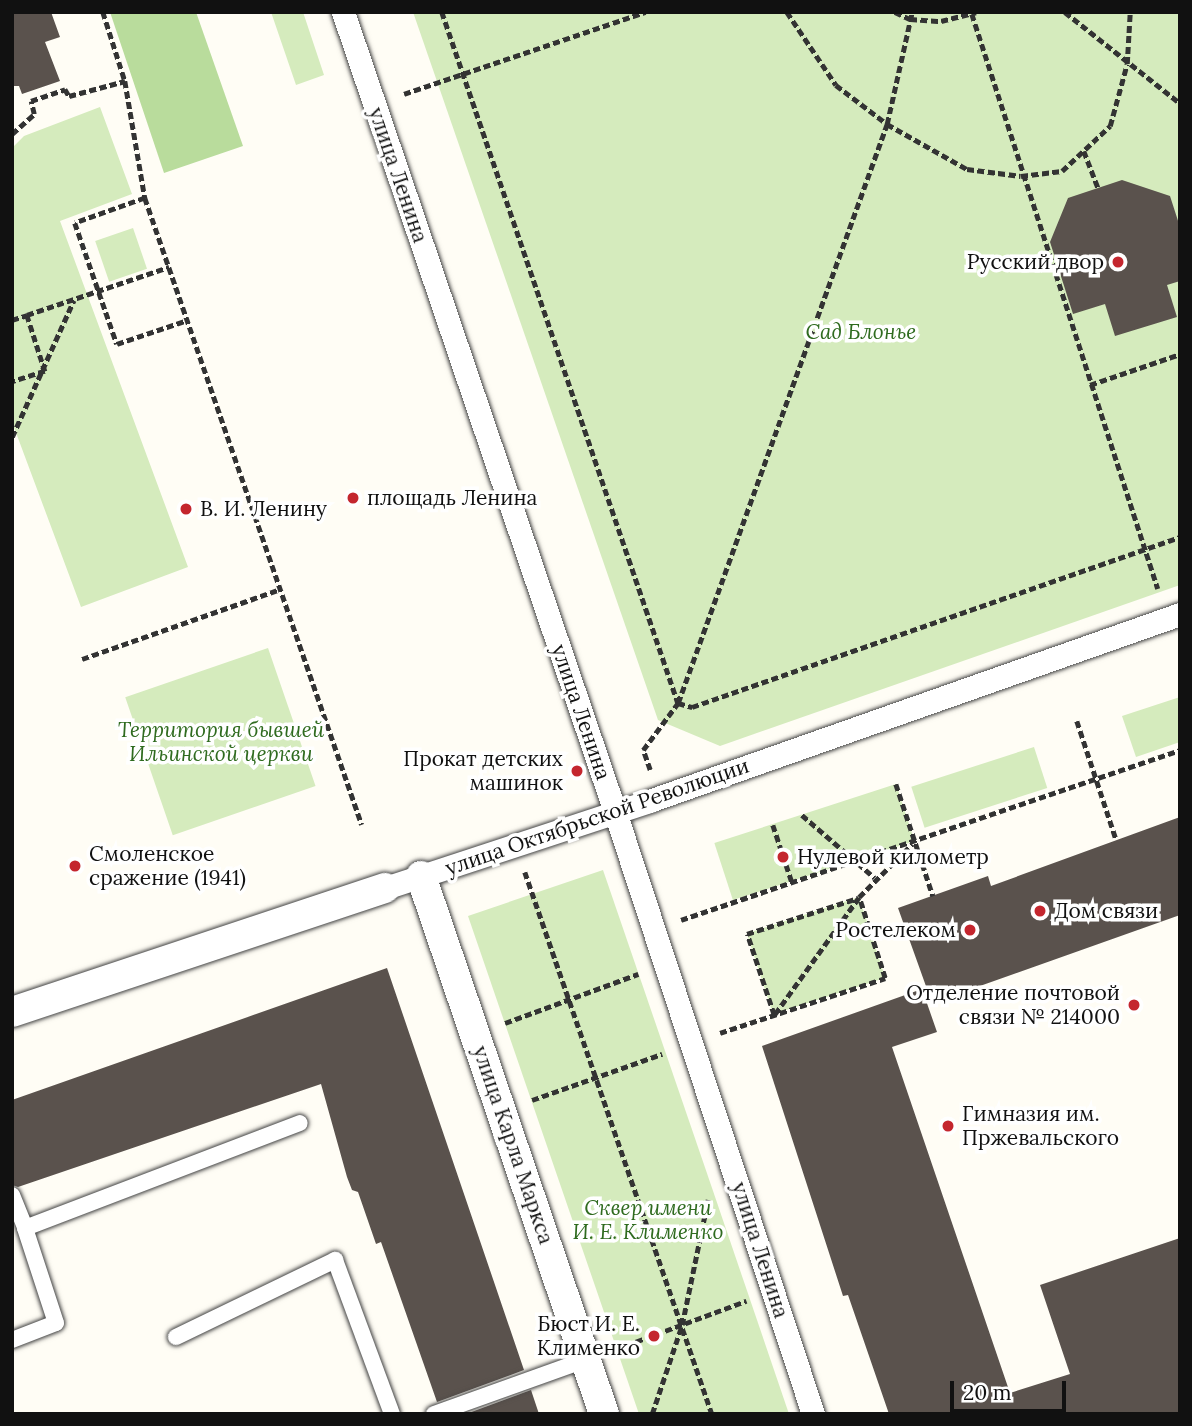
<!DOCTYPE html>
<meta charset="utf-8">
<style>
body{margin:0}
#map{position:relative;width:1192px;height:1426px;overflow:hidden;background:#fffdf5;font-family:Lora,serif}
div>[style]{position:absolute}
.green>*{inset:0;background:#d5ebbd;transform-origin:0 0}
.forest>*{inset:0;background:#b9dc9c}
.building>*{inset:0;background:#5a524d}
.path>*{height:4.5px;margin-top:-2.25px;transform-origin:0;background:repeating-linear-gradient(90deg,#333 0 7px,transparent 0 10.5px)}
.roads{filter:drop-shadow(0 0 2px #444) drop-shadow(0 0 2px #444)}
.service>*{height:16px;margin:-8px;padding:0 8px;transform-origin:8px;border-radius:8px;background:#fff}
.pedestrian>*{height:23px;margin:-11.5px;padding:0 11.5px;transform-origin:11.5px;border-radius:11.5px;background:#fff}
.minor>*{height:30px;margin:-15px;padding:0 15px;transform-origin:15px;border-radius:15px;background:#fff}
.dots>*{width:19px;height:19px;translate:-50% -50%;box-sizing:border-box;border:4px solid #fff;border-radius:50%}
span{translate:-50% -50%;white-space:nowrap;text-align:center;line-height:1.15;-webkit-text-stroke:7px #fff;paint-order:stroke}
.street-label{font-size:21px;color:#111}
.poi-label{font-size:21px;color:#111}
.right{translate:-100% -50%;text-align:right}
.left{translate:0 -50%;text-align:left}
.park-label{font-size:21px;color:#2f6b1f;font-style:italic}
.frame{position:absolute;inset:0;border:14px solid #111;pointer-events:none}
.scale{position:absolute;left:950px;top:1381px;width:116px;height:32px;box-sizing:border-box;border:4px solid #111;border-top:0;padding-left:9px;font-size:21px;line-height:24px;white-space:nowrap;color:#111;-webkit-text-stroke:5px #fff;paint-order:stroke}
</style>
<div id="map">
<div class="green">
<i style="clip-path:polygon(271px 12px,303px 12px,324px 75px,296px 85px)"></i>
<i style="clip-path:polygon(413px 12px,1180px 12px,1180px 585px,720px 746px,658px 720px)"></i>
<i style="clip-path:polygon(100px 107px,132px 194px,60px 221px,188px 567px,81px 607px,12px 422px,12px 148px,24px 136px)"></i>
<i style="left:133px;top:228px;width:43px;height:40px;rotate:71deg"></i>
<i style="left:268px;top:648px;width:146px;height:151px;rotate:71deg"></i>
<i style="clip-path:polygon(1180px 697px,1180px 742px,1136px 757px,1122px 716px)"></i>
<i style="left:1034px;top:747px;width:43px;height:129px;rotate:72deg"></i>
<i style="left:896px;top:784px;width:60px;height:191px;rotate:72deg"></i>
<i style="clip-path:polygon(603px 870px,711px 1185px,789px 1414px,639px 1414px,468px 916px)"></i>
<i style="left:859px;top:897px;width:85px;height:118px;rotate:72deg"></i>
</div>
<div class="forest">
<i style="clip-path:polygon(110px 12px,196px 12px,243px 146px,164px 173px)"></i>
</div>
<div class="building">
<i style="clip-path:polygon(12px 12px,51px 12px,60px 37px,45px 42px,60px 81px,22px 94px,19px 86px,12px 86px)"></i>
<i style="clip-path:polygon(1122px 180px,1170px 196px,1180px 227px,1180px 281px,1167px 285px,1177px 317px,1115px 336px,1105px 304px,1073px 314px,1050px 242px,1068px 198px)"></i>
<i style="clip-path:polygon(1180px 817px,1180px 915px,932px 1003px,898px 908px,988px 876px,991px 886px)"></i>
<i style="clip-path:polygon(387px 968px,524px 1370px,437px 1402px,381px 1242px,376px 1244px,358px 1192px,352px 1190px,347px 1177px,321px 1084px,18px 1187px,12px 1185px,12px 1100px)"></i>
<i style="clip-path:polygon(922px 989px,937px 1032px,892px 1047px,1010px 1393px,1070px 1374px,1040px 1285px,1180px 1238px,1180px 1414px,889px 1414px,848px 1295px,843px 1296px,762px 1046px)"></i>
<i style="clip-path:polygon(531px 1390px,539px 1414px,466px 1414px)"></i>
</div>
<div class="path">
<i style="left:103px;top:12px;width:72px;rotate:72.3deg"></i>
<i style="left:125px;top:81px;width:119px;rotate:80.3deg"></i>
<i style="left:145px;top:198px;width:663px;rotate:70.91deg"></i>
<i style="left:442px;top:12px;width:730px;rotate:71.14deg"></i>
<i style="left:678px;top:703px;width:15px;rotate:16deg"></i>
<i style="left:692px;top:707px;width:517px;rotate:-19.21deg"></i>
<i style="left:787px;top:12px;width:88px;rotate:56.1deg"></i>
<i style="left:836px;top:85px;width:64px;rotate:37.4deg"></i>
<i style="left:887px;top:124px;width:92px;rotate:29.4deg"></i>
<i style="left:967px;top:169px;width:54px;rotate:7.4deg"></i>
<i style="left:1021px;top:176px;width:41px;rotate:-7deg"></i>
<i style="left:1062px;top:171px;width:66px;rotate:-43.2deg"></i>
<i style="left:1110px;top:126px;width:64px;rotate:-74.7deg"></i>
<i style="left:1127px;top:64px;width:52px;rotate:-86.7deg"></i>
<i style="left:895px;top:12px;width:17px;rotate:25deg"></i>
<i style="left:910px;top:19px;width:31px;rotate:4deg"></i>
<i style="left:941px;top:21px;width:36px;rotate:-14deg"></i>
<i style="left:1065px;top:12px;width:147px;rotate:38.4deg"></i>
<i style="left:972px;top:14px;width:604px;rotate:72.07deg"></i>
<i style="left:404px;top:94px;width:255px;rotate:-18.8deg"></i>
<i style="left:12px;top:134px;width:30px;rotate:-42deg"></i>
<i style="left:34px;top:114px;width:13px;rotate:-103deg"></i>
<i style="left:31px;top:101px;width:36px;rotate:-19deg"></i>
<i style="left:65px;top:89px;width:8px;rotate:60deg"></i>
<i style="left:69px;top:96px;width:58px;rotate:-15deg"></i>
<i style="left:1084px;top:151px;width:40px;rotate:69deg"></i>
<i style="left:145px;top:198px;width:74px;rotate:160.3deg"></i>
<i style="left:75px;top:223px;width:128px;rotate:70.9deg"></i>
<i style="left:117px;top:344px;width:75px;rotate:-18.7deg"></i>
<i style="left:27px;top:315px;width:150px;rotate:-18.7deg"></i>
<i style="left:12px;top:320px;width:16px;rotate:-18deg"></i>
<i style="left:27px;top:315px;width:59px;rotate:72.2deg"></i>
<i style="left:45px;top:371px;width:35px;rotate:162deg"></i>
<i style="left:1090px;top:385px;width:95px;rotate:-19deg"></i>
<i style="left:12px;top:437px;width:150px;rotate:-65.7deg"></i>
<i style="left:82px;top:659px;width:211px;rotate:-19.4deg"></i>
<i style="left:1077px;top:721px;width:124px;rotate:71.7deg"></i>
<i style="left:650px;top:770px;width:21px;rotate:-109deg"></i>
<i style="left:643px;top:750px;width:59px;rotate:-53.3deg"></i>
<i style="left:678px;top:703px;width:616px;rotate:-70.15deg"></i>
<i style="left:887px;top:124px;width:115px;rotate:-77.4deg"></i>
<i style="left:896px;top:784px;width:118px;rotate:71.7deg"></i>
<i style="left:802px;top:815px;width:96px;rotate:40.8deg"></i>
<i style="left:773px;top:825px;width:60px;rotate:71.6deg"></i>
<i style="left:525px;top:872px;width:573px;rotate:70.96deg"></i>
<i style="left:681px;top:920px;width:527px;rotate:-18.81deg"></i>
<i style="left:775px;top:1014px;width:144px;rotate:-54.3deg"></i>
<i style="left:859px;top:897px;width:75px;rotate:-45deg"></i>
<i style="left:774px;top:1015px;width:85px;rotate:-108.4deg"></i>
<i style="left:747px;top:934px;width:117px;rotate:-18deg"></i>
<i style="left:505px;top:1023px;width:142px;rotate:-20.2deg"></i>
<i style="left:720px;top:1033px;width:174px;rotate:-18.4deg"></i>
<i style="left:885px;top:978px;width:85px;rotate:-107.8deg"></i>
<i style="left:532px;top:1100px;width:138px;rotate:-19.5deg"></i>
<i style="left:616px;top:1349px;width:139px;rotate:-20.3deg"></i>
<i style="left:652px;top:1414px;width:94px;rotate:-71.4deg"></i>
<i style="left:682px;top:1325px;width:128px;rotate:-78.3deg"></i>
</div>
<div class="roads">
<div class="service">
<i style="left:12px;top:1195px;width:35px;rotate:68deg"></i>
<i style="left:25px;top:1228px;width:294px;rotate:-20.9deg"></i>
<i style="left:176px;top:1337px;width:177px;rotate:-25.8deg"></i>
<i style="left:335px;top:1260px;width:164px;rotate:69.7deg"></i>
<i style="left:12px;top:1340px;width:47px;rotate:-21.1deg"></i>
<i style="left:56px;top:1323px;width:100px;rotate:-108.1deg"></i>
<i style="left:434px;top:1414px;width:160px;rotate:-19.7deg"></i>
</div>
<div class="pedestrian">
<i style="left:343px;top:12px;width:845px;rotate:71.22deg"></i>
<i style="left:615px;top:812px;width:634px;rotate:71.79deg"></i>
<i style="left:385px;top:888px;width:278px;rotate:-18.2deg"></i>
<i style="left:649px;top:801px;width:563px;rotate:-19.4deg"></i>
</div>
<div class="minor">
<i style="left:421px;top:876px;width:568px;rotate:71.21deg"></i>
<i style="left:12px;top:1012px;width:393px;rotate:-18.4deg"></i>
</div>
</div>
<div class="dots">
<i style="left:1118px;top:262px;background:#c4262e"></i>
<i style="left:353px;top:498px;background:#c4262e"></i>
<i style="left:186px;top:509px;background:#c4262e"></i>
<i style="left:577px;top:771px;background:#c4262e"></i>
<i style="left:783px;top:857px;background:#c4262e"></i>
<i style="left:75px;top:866px;background:#c4262e"></i>
<i style="left:1040px;top:911px;background:#c4262e"></i>
<i style="left:970px;top:930px;background:#c4262e"></i>
<i style="left:1134px;top:1005px;background:#c4262e"></i>
<i style="left:948px;top:1126px;background:#c4262e"></i>
<i style="left:654px;top:1336px;background:#c4262e"></i>
</div>
<div class="street-label">
<span style="left:398px;top:175px;rotate:71deg">улица Ленина</span>
<span style="left:581px;top:712px;rotate:71deg">улица Ленина</span>
<span style="left:597px;top:817px;rotate:-19deg">улица Октябрьской Революции</span>
<span style="left:513px;top:1145px;rotate:71deg">улица Карла Маркса</span>
<span style="left:760px;top:1250px;rotate:72deg">улица Ленина</span>
</div>
<div class="poi-label">
<span class="right" style="left:1104px;top:262px">Русский двор</span>
<span class="left" style="left:367px;top:498px">площадь Ленина</span>
<span class="left" style="left:200px;top:509px">В. И. Ленину</span>
<span class="right" style="left:563px;top:771px">Прокат детских<br>машинок</span>
<span class="left" style="left:89px;top:866px">Смоленское<br>сражение (1941)</span>
<span class="left" style="left:797px;top:857px">Нулевой километр</span>
<span class="left" style="left:1054px;top:911px">Дом связи</span>
<span class="right" style="left:956px;top:930px">Ростелеком</span>
<span class="right" style="left:1120px;top:1005px">Отделение почтовой<br>связи № 214000</span>
<span class="left" style="left:962px;top:1126px">Гимназия им.<br>Пржевальского</span>
<span class="right" style="left:640px;top:1336px">Бюст И. Е.<br>Клименко</span>
</div>
<div class="park-label">
<span style="left:861px;top:332px">Сад Блонье</span>
<span style="left:221px;top:742px">Территория бывшей<br>Ильинской церкви</span>
<span style="left:648px;top:1220px">Сквер имени<br>И. Е. Клименко</span>
</div>
<div class="frame"></div>
<div class="scale">20 m</div>
</div>
